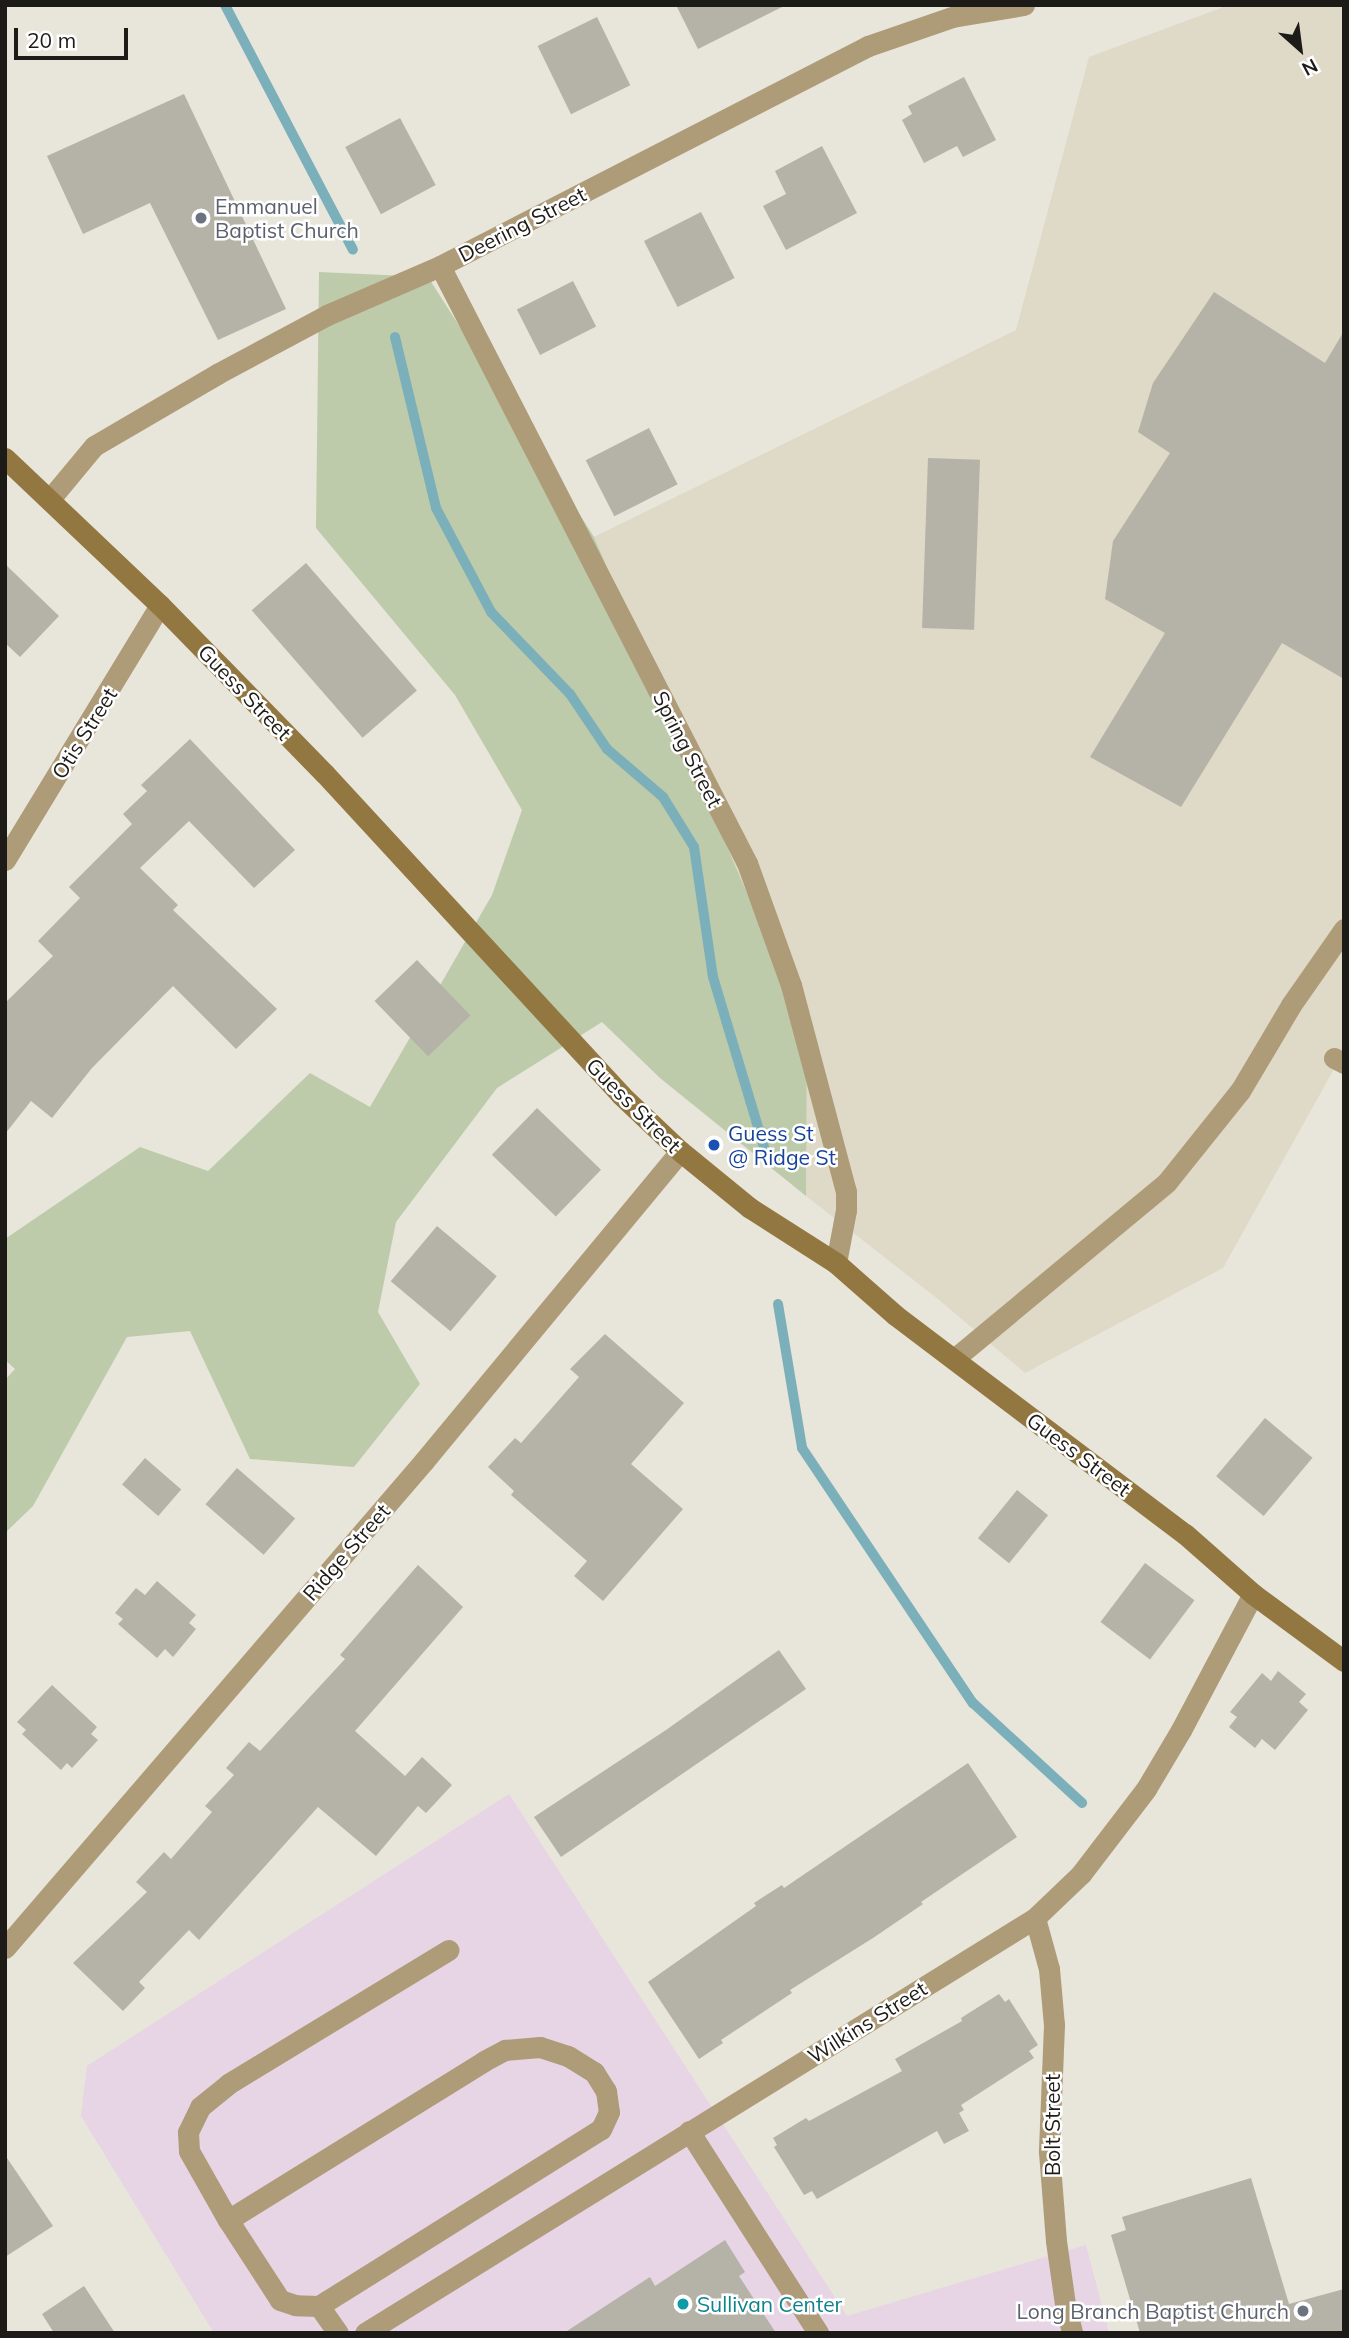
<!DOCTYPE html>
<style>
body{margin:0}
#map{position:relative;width:1349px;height:2338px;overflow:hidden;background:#e8e5da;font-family:Mulish,sans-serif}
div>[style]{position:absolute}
.built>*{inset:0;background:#dfd9c7}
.education>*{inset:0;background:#e7d4e5}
.green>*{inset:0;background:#bdcbaa}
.stream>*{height:10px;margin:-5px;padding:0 5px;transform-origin:5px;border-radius:5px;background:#7bb0bb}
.building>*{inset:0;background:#b5b2a7;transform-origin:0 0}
.lane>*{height:21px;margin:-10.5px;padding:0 10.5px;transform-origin:10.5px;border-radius:10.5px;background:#ae9b78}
.street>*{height:21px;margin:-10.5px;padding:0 10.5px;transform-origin:10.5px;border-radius:10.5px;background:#ae9b78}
.secondary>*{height:21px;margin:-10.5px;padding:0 10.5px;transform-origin:10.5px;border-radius:10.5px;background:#937741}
.dots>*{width:19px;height:19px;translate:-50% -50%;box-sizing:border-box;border:4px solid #fff;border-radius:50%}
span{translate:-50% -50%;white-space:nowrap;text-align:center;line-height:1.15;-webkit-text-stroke:5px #fff;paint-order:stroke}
.worship-label{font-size:21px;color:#5b616d}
.left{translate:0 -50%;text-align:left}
.right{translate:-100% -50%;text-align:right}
.street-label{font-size:21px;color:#1d1b17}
.transit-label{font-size:21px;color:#164399}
.culture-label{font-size:21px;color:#0d838f}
.frame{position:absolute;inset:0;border:7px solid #1d1b17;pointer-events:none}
.north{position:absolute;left:1265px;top:14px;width:70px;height:70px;-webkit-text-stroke:5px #fff;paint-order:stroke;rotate:152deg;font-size:19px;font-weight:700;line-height:28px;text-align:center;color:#1d1b17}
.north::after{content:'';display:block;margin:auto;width:24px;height:32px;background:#1d1b17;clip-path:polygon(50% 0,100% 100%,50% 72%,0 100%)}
.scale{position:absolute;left:14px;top:28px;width:114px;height:32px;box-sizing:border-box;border:4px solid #1d1b17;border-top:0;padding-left:9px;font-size:21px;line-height:24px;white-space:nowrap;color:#1d1b17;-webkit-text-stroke:5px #fff;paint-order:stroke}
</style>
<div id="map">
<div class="built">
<i style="clip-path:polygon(1229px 5px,1344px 5px,1344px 1051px,1223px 1268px,1025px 1373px,938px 1299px,806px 1196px,807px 1033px,594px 537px,1016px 330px,1089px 57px)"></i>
</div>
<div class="education">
<i style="clip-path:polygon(509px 1794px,847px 2316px,1086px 2245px,1109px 2333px,214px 2333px,81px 2116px,87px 2066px)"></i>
</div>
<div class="green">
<i style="clip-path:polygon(319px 272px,428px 277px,594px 537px,807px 1033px,806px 1196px,660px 1078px,602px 1022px,497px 1088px,396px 1222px,378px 1312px,420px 1384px,354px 1467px,250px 1459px,190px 1331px,127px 1337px,33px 1506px,5px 1533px,5px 1380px,15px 1369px,5px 1360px,5px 1239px,140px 1147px,208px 1171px,310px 1073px,370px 1107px,492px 895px,522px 810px,455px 695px,316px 528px)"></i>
</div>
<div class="stream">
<i style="left:225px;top:5px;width:276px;rotate:62.4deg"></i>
<i style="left:395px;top:337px;width:176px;rotate:76.5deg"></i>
<i style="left:436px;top:508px;width:118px;rotate:62.1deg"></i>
<i style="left:491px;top:612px;width:114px;rotate:46.1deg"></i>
<i style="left:570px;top:694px;width:66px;rotate:56.1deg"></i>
<i style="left:607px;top:749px;width:74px;rotate:40.6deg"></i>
<i style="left:663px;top:797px;width:59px;rotate:58.2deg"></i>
<i style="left:694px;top:847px;width:131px;rotate:81.7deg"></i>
<i style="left:713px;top:977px;width:181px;rotate:73.3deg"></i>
<i style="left:778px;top:1304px;width:146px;rotate:80.5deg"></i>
<i style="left:802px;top:1448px;width:307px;rotate:56.2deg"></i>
<i style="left:973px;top:1703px;width:148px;rotate:42.5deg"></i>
</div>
<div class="building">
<i style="clip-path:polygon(676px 5px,786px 5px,698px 49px)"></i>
<i style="left:597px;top:17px;width:76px;height:66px;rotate:64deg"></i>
<i style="clip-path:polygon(964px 77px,996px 140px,963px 157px,957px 146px,924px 163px,902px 120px,912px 114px,908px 106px)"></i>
<i style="clip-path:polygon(184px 94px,286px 309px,218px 340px,150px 203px,83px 234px,47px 156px)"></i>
<i style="left:400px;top:118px;width:76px;height:62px;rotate:62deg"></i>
<i style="clip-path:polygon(822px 146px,857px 213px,786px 250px,763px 206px,786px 194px,775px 171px)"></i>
<i style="left:701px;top:212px;width:74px;height:64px;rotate:63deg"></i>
<i style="left:573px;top:281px;width:51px;height:63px;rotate:63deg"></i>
<i style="clip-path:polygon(1214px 292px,1325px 363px,1344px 331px,1344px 679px,1282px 643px,1181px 807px,1090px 757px,1165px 633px,1105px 599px,1113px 541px,1170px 453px,1138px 432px,1153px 383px)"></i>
<i style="left:649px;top:428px;width:63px;height:71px;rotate:63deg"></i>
<i style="left:928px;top:458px;width:52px;height:170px;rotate:2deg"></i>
<i style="left:306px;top:563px;width:169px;height:72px;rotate:49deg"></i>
<i style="clip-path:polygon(5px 564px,59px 616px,20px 657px,5px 643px)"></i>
<i style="clip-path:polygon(190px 739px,295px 850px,254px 888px,189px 821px,140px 868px,178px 905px,173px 910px,277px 1009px,236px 1049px,173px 986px,92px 1068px,52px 1118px,31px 1101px,5px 1134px,5px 1003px,53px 956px,38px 941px,80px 898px,69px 887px,132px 824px,123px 814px,147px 791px,141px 785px)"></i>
<i style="left:417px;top:960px;width:77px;height:59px;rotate:46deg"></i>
<i style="left:537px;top:1108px;width:89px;height:65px;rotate:44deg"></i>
<i style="left:437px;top:1226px;width:78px;height:72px;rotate:40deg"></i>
<i style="clip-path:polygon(605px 1334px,684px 1403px,631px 1464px,683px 1509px,603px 1601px,574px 1576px,587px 1561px,511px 1495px,514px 1491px,488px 1467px,515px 1438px,521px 1443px,579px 1377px,570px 1369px)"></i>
<i style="left:1265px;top:1418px;width:62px;height:76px;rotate:40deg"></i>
<i style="left:145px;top:1458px;width:48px;height:35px;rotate:41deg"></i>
<i style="left:237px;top:1468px;width:77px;height:48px;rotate:41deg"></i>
<i style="left:1017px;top:1490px;width:40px;height:62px;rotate:39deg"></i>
<i style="left:1145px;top:1563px;width:62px;height:74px;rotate:37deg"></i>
<i style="clip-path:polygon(418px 1565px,463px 1607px,355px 1731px,405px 1776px,422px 1757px,452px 1785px,426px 1813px,418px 1806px,376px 1856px,318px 1807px,199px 1940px,189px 1930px,139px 1982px,145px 1988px,123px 2011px,73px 1963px,147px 1892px,136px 1882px,164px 1852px,171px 1859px,212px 1812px,205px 1806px,234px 1775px,226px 1768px,249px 1742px,260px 1751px,345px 1659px,340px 1655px)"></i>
<i style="clip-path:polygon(157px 1581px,196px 1615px,189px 1623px,196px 1629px,173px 1657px,165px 1649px,157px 1658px,118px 1624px,123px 1619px,115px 1613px,136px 1588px,145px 1595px)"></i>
<i style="clip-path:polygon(779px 1650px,806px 1689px,561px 1857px,534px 1817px,666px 1730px)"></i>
<i style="clip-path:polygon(1278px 1671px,1306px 1694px,1299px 1702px,1308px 1710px,1275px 1750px,1262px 1739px,1255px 1748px,1229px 1727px,1237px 1717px,1230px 1712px,1262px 1673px,1271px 1681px)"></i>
<i style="clip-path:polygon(52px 1685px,97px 1727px,91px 1734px,98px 1740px,72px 1768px,67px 1763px,61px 1770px,22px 1734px,26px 1730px,17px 1722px)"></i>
<i style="clip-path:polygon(968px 1763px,1017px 1837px,921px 1902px,923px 1904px,873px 1938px,790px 1990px,792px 1993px,721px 2040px,723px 2043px,699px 2059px,648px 1982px,756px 1906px,754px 1903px,782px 1885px,784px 1888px)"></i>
<i style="clip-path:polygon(999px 1994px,1005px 2002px,1009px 1999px,1038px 2045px,1029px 2051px,1034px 2058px,961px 2105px,964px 2110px,959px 2113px,969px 2131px,944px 2144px,937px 2131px,817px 2199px,812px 2191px,804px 2195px,774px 2147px,777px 2145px,773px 2138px,806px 2118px,809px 2121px,902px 2071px,895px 2059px,962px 2021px,961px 2018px)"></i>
<i style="clip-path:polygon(5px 2155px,53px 2226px,5px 2257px)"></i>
<i style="clip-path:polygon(1251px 2178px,1289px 2304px,1344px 2289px,1344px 2333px,1140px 2333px,1111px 2235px,1126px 2230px,1122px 2217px)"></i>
<i style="clip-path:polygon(725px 2240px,745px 2272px,739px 2276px,776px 2333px,564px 2333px,650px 2277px,655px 2286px)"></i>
<i style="clip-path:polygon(84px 2286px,115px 2333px,54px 2333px,42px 2314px)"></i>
</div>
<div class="lane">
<i style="left:954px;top:1359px;width:277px;rotate:-39.7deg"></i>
<i style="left:1167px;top:1182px;width:117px;rotate:-51.3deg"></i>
<i style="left:1240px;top:1091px;width:100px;rotate:-59.3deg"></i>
<i style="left:1291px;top:1005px;width:93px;rotate:-55.1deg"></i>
<i style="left:540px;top:2047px;width:29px;rotate:18deg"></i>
<i style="left:568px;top:2056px;width:31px;rotate:32deg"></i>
<i style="left:594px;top:2072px;width:22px;rotate:58deg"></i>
<i style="left:606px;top:2091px;width:21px;rotate:82deg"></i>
<i style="left:609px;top:2112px;width:19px;rotate:115deg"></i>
<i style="left:601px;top:2129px;width:333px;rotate:147.9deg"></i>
<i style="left:319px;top:2306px;width:24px;rotate:-178deg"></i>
<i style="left:295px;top:2305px;width:16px;rotate:-162deg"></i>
<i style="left:280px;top:2300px;width:95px;rotate:-123deg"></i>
<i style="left:228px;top:2220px;width:301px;rotate:-31.8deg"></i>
<i style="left:484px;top:2061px;width:24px;rotate:-28deg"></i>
<i style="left:505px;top:2050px;width:35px;rotate:-5deg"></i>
<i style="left:689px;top:2131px;width:240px;rotate:57.4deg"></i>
<i style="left:228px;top:2220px;width:79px;rotate:-119.5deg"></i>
<i style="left:189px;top:2151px;width:19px;rotate:-93deg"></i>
<i style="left:188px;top:2132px;width:28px;rotate:-64deg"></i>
<i style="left:200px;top:2107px;width:36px;rotate:-39deg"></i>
<i style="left:228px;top:2084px;width:258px;rotate:-31.3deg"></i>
<i style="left:319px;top:2306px;width:33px;rotate:55deg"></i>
</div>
<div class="street">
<i style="left:440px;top:266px;width:671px;rotate:62.79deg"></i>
<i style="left:747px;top:863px;width:130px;rotate:70.2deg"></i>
<i style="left:791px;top:985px;width:213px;rotate:75.1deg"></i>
<i style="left:846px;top:1191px;width:19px;rotate:90deg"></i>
<i style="left:846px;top:1210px;width:54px;rotate:100.7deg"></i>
<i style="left:50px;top:499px;width:69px;rotate:-50.3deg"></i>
<i style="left:94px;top:446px;width:143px;rotate:-30.3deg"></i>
<i style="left:217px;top:374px;width:125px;rotate:-28.2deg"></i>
<i style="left:327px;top:315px;width:123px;rotate:-23.4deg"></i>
<i style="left:440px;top:266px;width:481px;rotate:-27.2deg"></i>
<i style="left:868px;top:46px;width:89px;rotate:-19deg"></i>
<i style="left:952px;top:17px;width:73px;rotate:-9.5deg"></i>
<i style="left:5px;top:860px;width:298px;rotate:-58.7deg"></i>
<i style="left:1334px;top:1058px;width:11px;rotate:27deg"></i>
<i style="left:1035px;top:1918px;width:53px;rotate:74.6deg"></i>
<i style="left:1049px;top:1969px;width:56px;rotate:84.9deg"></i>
<i style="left:1054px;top:2025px;width:127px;rotate:92.3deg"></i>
<i style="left:1049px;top:2152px;width:89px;rotate:85.5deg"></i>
<i style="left:1056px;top:2241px;width:64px;rotate:81.9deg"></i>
<i style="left:1065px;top:2304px;width:30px;rotate:76deg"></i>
<i style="left:5px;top:1948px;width:642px;rotate:-49.29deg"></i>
<i style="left:424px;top:1461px;width:402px;rotate:-50.4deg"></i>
<i style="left:365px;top:2333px;width:788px;rotate:-31.77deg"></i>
<i style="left:1035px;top:1918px;width:64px;rotate:-43.7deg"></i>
<i style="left:1081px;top:1874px;width:107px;rotate:-52.6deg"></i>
<i style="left:1146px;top:1789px;width:69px;rotate:-59.3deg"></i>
<i style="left:1181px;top:1730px;width:154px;rotate:-62.1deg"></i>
</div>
<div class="secondary">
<i style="left:5px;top:458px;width:214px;rotate:43.5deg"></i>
<i style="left:160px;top:605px;width:236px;rotate:45.7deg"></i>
<i style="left:325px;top:774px;width:437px;rotate:47.3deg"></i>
<i style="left:621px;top:1095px;width:81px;rotate:43.5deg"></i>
<i style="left:680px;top:1151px;width:90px;rotate:39.2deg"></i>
<i style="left:750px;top:1208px;width:102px;rotate:32.6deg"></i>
<i style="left:836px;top:1263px;width:79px;rotate:41.4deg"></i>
<i style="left:895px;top:1315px;width:363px;rotate:37.1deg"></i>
<i style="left:1185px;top:1534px;width:91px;rotate:41.4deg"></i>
<i style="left:1253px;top:1594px;width:113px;rotate:36.4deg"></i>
</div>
<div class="dots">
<i style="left:201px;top:218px;background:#6b7280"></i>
<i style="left:714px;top:1145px;background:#1a4fb4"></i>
<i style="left:683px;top:2304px;background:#0f9aa8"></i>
<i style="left:1303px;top:2311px;background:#6b7280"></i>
</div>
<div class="worship-label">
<span class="left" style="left:215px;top:218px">Emmanuel<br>Baptist Church</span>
<span class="right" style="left:1289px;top:2311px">Long Branch Baptist Church</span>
</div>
<div class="street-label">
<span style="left:522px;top:224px;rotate:-27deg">Deering Street</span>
<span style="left:245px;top:692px;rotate:46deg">Guess Street</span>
<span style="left:84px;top:733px;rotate:-58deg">Otis Street</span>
<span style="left:688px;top:749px;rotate:63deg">Spring Street</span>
<span style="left:634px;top:1105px;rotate:45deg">Guess Street</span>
<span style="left:1079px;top:1454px;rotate:37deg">Guess Street</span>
<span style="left:346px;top:1552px;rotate:-49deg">Ridge Street</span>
<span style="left:867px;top:2022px;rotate:-32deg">Wilkins Street</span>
<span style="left:1052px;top:2125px;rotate:-90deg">Bolt Street</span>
</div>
<div class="transit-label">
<span class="left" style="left:728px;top:1145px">Guess St<br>@ Ridge St</span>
</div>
<div class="culture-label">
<span class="left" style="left:697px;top:2304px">Sullivan Center</span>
</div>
<div class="frame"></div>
<div class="north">N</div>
<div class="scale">20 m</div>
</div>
